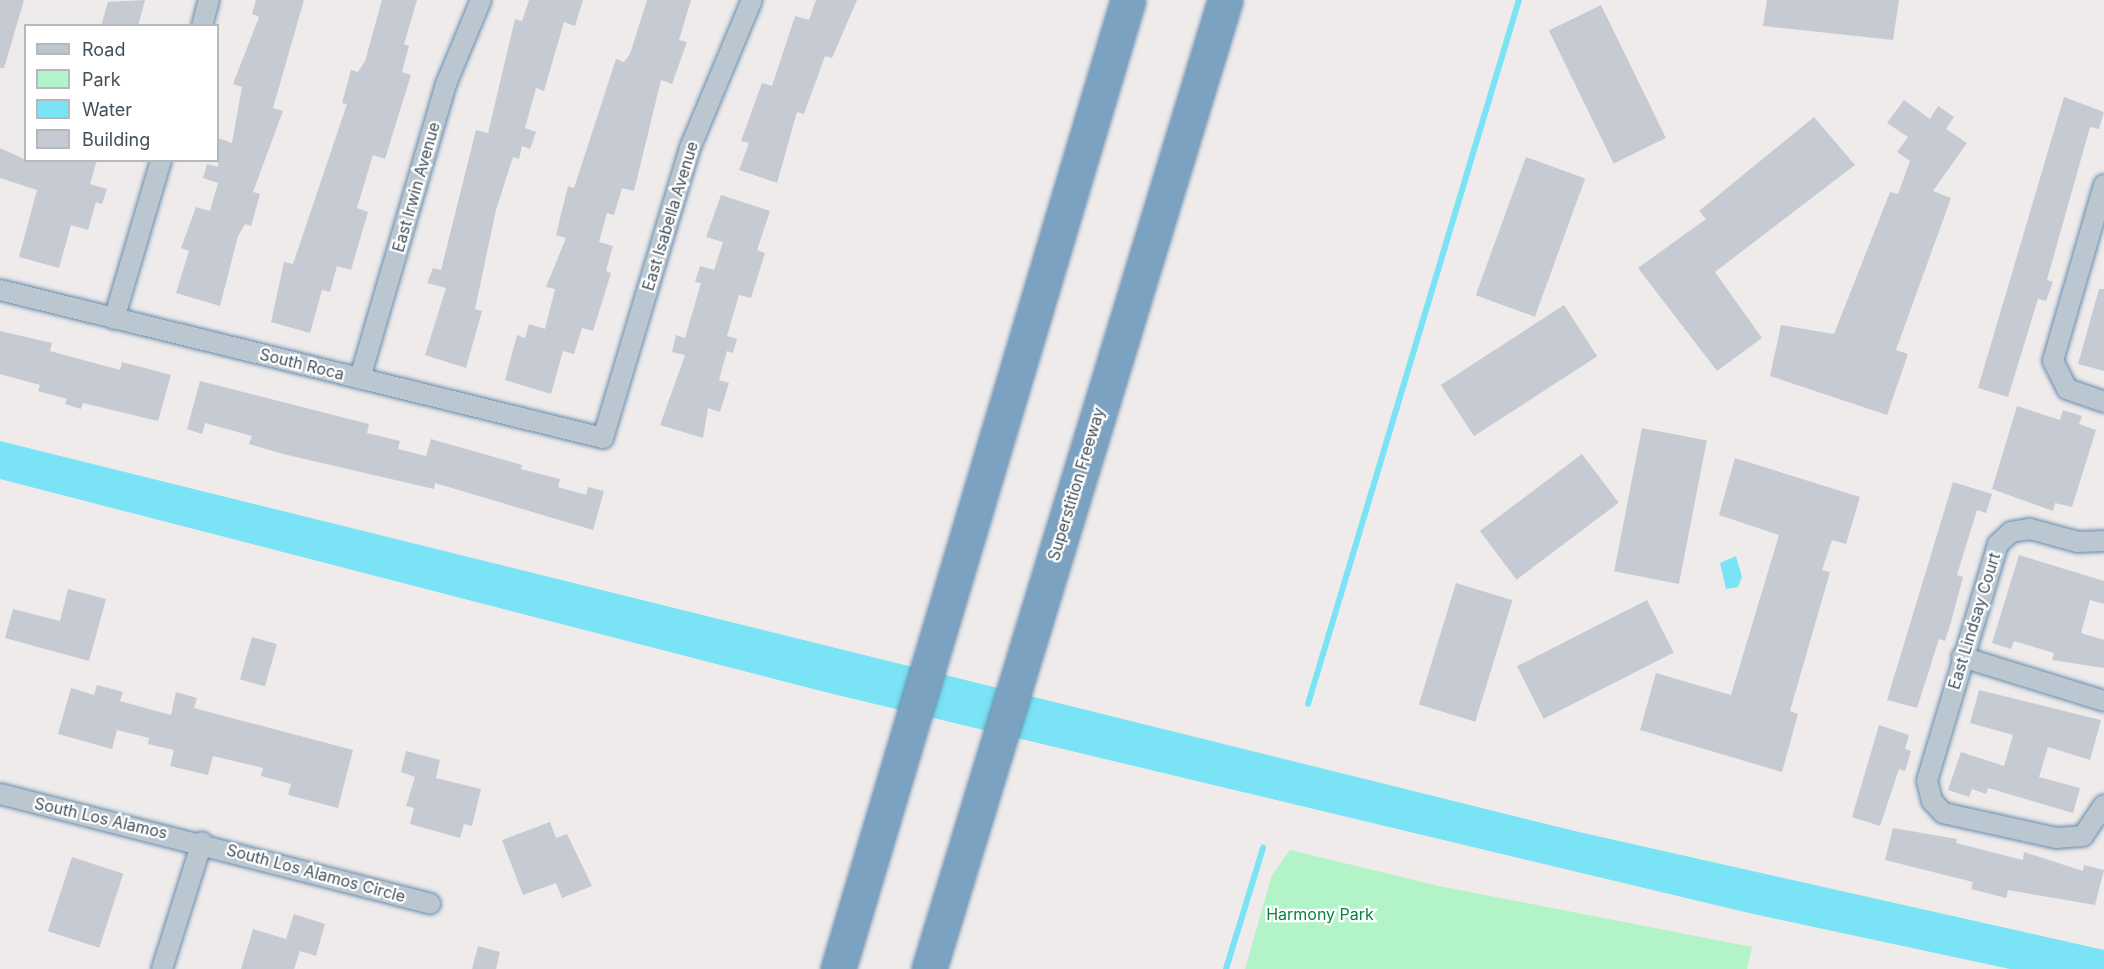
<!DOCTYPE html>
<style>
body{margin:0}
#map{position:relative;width:2104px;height:969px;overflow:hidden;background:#efebeb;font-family:Inter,sans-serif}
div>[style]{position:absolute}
.green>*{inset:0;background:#b2f3c7}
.water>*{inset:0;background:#7ae3f5}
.stream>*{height:6px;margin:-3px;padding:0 3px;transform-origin:3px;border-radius:3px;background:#7ae3f5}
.building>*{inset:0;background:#c6cad2;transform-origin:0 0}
.roads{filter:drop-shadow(0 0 2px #678cad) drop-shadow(0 0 2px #678cad)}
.minor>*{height:20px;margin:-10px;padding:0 10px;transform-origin:10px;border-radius:10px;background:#bac7d0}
.motorway>*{height:33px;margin:-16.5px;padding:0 16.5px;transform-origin:16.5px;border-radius:16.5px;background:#7ca2c1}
span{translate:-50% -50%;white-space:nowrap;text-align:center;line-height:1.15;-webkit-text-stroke:4.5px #fff;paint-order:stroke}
.street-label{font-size:16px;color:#42505a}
.park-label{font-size:16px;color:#0c8240}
.legend{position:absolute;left:24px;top:24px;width:195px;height:138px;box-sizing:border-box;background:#fff;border:2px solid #b3b9bd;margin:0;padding:8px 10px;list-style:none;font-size:18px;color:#42505a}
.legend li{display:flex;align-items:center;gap:12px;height:30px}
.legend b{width:30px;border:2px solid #b3b9bd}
</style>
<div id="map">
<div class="green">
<i style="clip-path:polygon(1290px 850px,1439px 886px,1752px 947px,1747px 969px,1245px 969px,1272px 875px)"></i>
</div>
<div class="water">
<i style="clip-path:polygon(0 441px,1579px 832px,2104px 950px,2104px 969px,2010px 969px,1749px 913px,829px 693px,0 479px)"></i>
<i style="clip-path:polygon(1736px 556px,1742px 577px,1738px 587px,1726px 589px,1720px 563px)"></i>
</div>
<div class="stream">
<i style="left:1308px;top:704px;width:735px;rotate:-73.32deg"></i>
<i style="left:1226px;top:969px;width:127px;rotate:-73deg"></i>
</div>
<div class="building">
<i style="clip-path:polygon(0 0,24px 0,4px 68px,0 68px)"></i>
<i style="clip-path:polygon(145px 0,138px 26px,101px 26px,108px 2px)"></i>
<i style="clip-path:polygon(256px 0,304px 0,273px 108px,283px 111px,253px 192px,260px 194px,251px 226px,245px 224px,238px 236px,220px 306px,176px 293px,189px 251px,181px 248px,196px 207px,210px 211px,218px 183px,203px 178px,207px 164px,218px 167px,218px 138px,232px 143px,242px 87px,233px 84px,259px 17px,252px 14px)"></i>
<i style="clip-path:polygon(382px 0,417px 0,404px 44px,409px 46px,402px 72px,411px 75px,385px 159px,373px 155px,357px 208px,368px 212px,351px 270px,337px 266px,330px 292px,322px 290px,310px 333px,271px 322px,284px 262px,293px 264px,347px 104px,342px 103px,351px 70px,358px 72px,365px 61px)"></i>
<i style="clip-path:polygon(529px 0,583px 0,575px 26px,564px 22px,544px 91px,536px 88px,525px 128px,536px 132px,530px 149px,522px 146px,519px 159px,513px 157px,496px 210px,475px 309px,482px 311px,466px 368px,425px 355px,446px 288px,427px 283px,433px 268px,441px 270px,476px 130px,488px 133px,515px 19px,522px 21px)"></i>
<i style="clip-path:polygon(647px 0,691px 0,679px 40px,687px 42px,672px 84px,661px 80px,634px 191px,622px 188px,614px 215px,607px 213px,599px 242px,613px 246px,606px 271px,611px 273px,593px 331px,582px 328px,574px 354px,563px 351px,551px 394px,505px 380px,517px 335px,525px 338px,529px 324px,545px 329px,555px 289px,546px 287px,566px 238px,556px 235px,568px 186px,574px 188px,616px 59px,624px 62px,630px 54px)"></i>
<i style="clip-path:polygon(816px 0,857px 0,832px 58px,825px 56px,804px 114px,797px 112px,777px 183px,739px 170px,749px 143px,741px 141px,762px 83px,772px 86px,795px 16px,809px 20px)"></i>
<i style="clip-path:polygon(1767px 0,1899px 0,1893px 40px,1763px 26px)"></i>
<i style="left:1601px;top:5px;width:148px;height:58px;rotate:64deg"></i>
<i style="clip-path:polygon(2064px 97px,2104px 112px,2099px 129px,2090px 127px,2047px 280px,2053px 282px,2046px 301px,2038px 299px,2008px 397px,1978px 388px)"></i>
<i style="clip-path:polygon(1904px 100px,1930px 119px,1938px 106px,1954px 117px,1946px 129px,1967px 143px,1933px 191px,1951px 198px,1896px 350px,1908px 354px,1887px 415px,1770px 376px,1781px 325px,1834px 334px,1890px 192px,1898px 194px,1910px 161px,1897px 152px,1908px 137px,1887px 123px)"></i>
<i style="clip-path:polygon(1814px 117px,1855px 165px,1715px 272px,1762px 338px,1717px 371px,1638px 268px,1706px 219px,1699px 211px)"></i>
<i style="clip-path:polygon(0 148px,26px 160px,97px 160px,90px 184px,107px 189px,102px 204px,96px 202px,88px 230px,71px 225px,59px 268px,19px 257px,37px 190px,0 178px)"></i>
<i style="left:1526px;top:157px;width:63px;height:147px;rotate:20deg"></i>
<i style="clip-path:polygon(721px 195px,770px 211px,757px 250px,765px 253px,751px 298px,739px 295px,727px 336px,737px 339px,733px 353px,727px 351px,719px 380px,729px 383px,720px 412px,708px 408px,703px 438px,660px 425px,685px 355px,672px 352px,676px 335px,685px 338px,701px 283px,695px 282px,700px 266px,714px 270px,723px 242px,706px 237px)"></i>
<i style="clip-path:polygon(2099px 289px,2104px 289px,2104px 371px,2078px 364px)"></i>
<i style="left:1564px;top:305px;width:61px;height:147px;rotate:57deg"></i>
<i style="clip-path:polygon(0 331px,52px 343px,50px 351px,120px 370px,122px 362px,171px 375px,158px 421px,83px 403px,81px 409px,65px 404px,67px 399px,38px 391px,40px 385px,0 374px)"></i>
<i style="clip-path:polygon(200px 381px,369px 424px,367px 433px,400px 441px,398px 449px,426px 456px,431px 439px,522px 465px,521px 469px,560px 479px,558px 487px,586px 495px,588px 487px,604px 491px,593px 530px,435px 483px,434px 489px,283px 454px,249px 444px,252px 436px,205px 423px,202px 434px,187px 429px)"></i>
<i style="clip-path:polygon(2017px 406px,2060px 420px,2063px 410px,2082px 416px,2079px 424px,2096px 430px,2072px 507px,2055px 503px,2053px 511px,1992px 489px)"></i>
<i style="left:1642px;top:428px;width:66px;height:146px;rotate:11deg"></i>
<i style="left:1582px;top:454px;width:61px;height:128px;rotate:53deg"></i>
<i style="clip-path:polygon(1735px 458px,1860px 497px,1846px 544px,1832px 540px,1822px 570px,1830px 572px,1790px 711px,1798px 714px,1782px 772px,1640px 730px,1656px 673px,1731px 695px,1779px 535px,1719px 515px)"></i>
<i style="clip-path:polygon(1953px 482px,1992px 494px,1986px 513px,1977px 510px,1957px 575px,1963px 577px,1951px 622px,1945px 641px,1939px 639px,1917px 708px,1887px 700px)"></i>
<i style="clip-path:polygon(2019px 555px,2104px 581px,2104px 604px,2090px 600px,2081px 633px,2104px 640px,2104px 668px,2052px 660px,2054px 653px,2014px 641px,2011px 649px,1992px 643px)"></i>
<i style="left:1456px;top:583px;width:59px;height:127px;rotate:17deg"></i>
<i style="clip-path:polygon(68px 589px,106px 599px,89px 661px,5px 638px,13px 609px,60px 621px)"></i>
<i style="left:1647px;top:600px;width:59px;height:146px;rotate:63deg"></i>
<i style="left:252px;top:637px;width:26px;height:44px;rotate:16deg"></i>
<i style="clip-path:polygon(97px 685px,123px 692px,120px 701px,171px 715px,176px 692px,197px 698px,194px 708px,353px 750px,338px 808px,288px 795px,291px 784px,261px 776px,263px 768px,213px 756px,208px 775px,170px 766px,174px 750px,148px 744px,149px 738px,117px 730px,112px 749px,58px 734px,71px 688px,94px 695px)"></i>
<i style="clip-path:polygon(1979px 690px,2101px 720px,2090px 760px,2048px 747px,2039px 777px,2080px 788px,2073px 813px,1988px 788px,1986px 794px,1972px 789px,1969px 797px,1948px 790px,1961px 752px,2004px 766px,2013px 735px,1970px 723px)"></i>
<i style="clip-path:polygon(1879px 725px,1909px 735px,1905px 749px,1911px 751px,1905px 771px,1899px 769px,1880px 826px,1852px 817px)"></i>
<i style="clip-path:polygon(406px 751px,440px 760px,436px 778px,481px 789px,472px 826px,464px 824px,460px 838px,410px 824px,414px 808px,406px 806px,415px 777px,401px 772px)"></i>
<i style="clip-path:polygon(550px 822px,556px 838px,567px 834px,592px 886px,562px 898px,556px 883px,523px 895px,502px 840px)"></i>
<i style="clip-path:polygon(1893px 828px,1957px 839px,1956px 843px,2023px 860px,2024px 852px,2083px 871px,2084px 865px,2104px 870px,2095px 905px,2008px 890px,2006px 898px,1971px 889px,1973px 882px,1885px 860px)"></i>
<i style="left:72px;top:857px;width:54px;height:78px;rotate:18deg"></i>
<i style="clip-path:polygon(294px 914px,325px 924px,316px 956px,300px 951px,294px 969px,241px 969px,253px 929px,286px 939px)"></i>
<i style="clip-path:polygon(478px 946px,500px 952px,496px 969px,472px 969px)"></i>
</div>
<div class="roads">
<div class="minor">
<i style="left:202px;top:26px;width:27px;rotate:-75deg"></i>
<i style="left:2104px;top:185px;width:183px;rotate:106.2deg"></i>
<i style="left:2053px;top:361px;width:31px;rotate:63deg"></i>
<i style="left:2067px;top:389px;width:39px;rotate:19deg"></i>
<i style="left:0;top:290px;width:621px;rotate:13.79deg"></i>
<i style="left:603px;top:438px;width:303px;rotate:-73.3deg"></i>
<i style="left:690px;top:148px;width:160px;rotate:-67.3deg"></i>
<i style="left:114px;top:319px;width:166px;rotate:-73.5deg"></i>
<i style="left:360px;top:378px;width:306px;rotate:-73.7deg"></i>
<i style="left:446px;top:84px;width:91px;rotate:-67.4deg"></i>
<i style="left:2104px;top:541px;width:26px;rotate:178deg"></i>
<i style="left:2078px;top:542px;width:50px;rotate:-164.8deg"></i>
<i style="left:2030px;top:529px;width:19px;rotate:171deg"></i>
<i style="left:2011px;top:532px;width:18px;rotate:137deg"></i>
<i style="left:1998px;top:544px;width:247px;rotate:106.7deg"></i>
<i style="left:1927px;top:781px;width:21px;rotate:76deg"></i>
<i style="left:1932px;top:801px;width:16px;rotate:47deg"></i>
<i style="left:1943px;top:813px;width:116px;rotate:12.5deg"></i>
<i style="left:2056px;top:838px;width:27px;rotate:-4deg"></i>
<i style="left:2083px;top:836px;width:37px;rotate:-56deg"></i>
<i style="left:1962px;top:657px;width:149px;rotate:17.2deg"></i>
<i style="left:0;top:794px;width:444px;rotate:14.3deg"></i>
<i style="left:162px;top:969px;width:133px;rotate:-72.5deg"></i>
</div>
<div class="motorway">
<i style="left:838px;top:969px;width:1011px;rotate:-73.34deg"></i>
<i style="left:929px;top:969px;width:1013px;rotate:-73.01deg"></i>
</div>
</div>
<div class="street-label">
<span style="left:416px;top:187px;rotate:-74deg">East Irwin Avenue</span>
<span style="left:670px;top:216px;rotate:-73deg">East Isabella Avenue</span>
<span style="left:302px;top:364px;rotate:14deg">South Roca</span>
<span style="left:1076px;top:484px;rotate:-73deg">Superstition Freeway</span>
<span style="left:1974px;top:621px;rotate:-73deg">East Lindsay Court</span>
<span style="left:101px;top:818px;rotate:13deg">South Los Alamos</span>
<span style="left:316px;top:873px;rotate:15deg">South Los Alamos Circle</span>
</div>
<div class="park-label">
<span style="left:1320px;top:914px">Harmony Park</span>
</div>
<ul class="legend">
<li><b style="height:8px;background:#bac7d0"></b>Road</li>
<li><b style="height:16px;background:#b2f3c7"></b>Park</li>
<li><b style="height:16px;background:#7ae3f5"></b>Water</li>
<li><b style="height:16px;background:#c6cad2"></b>Building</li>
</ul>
</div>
